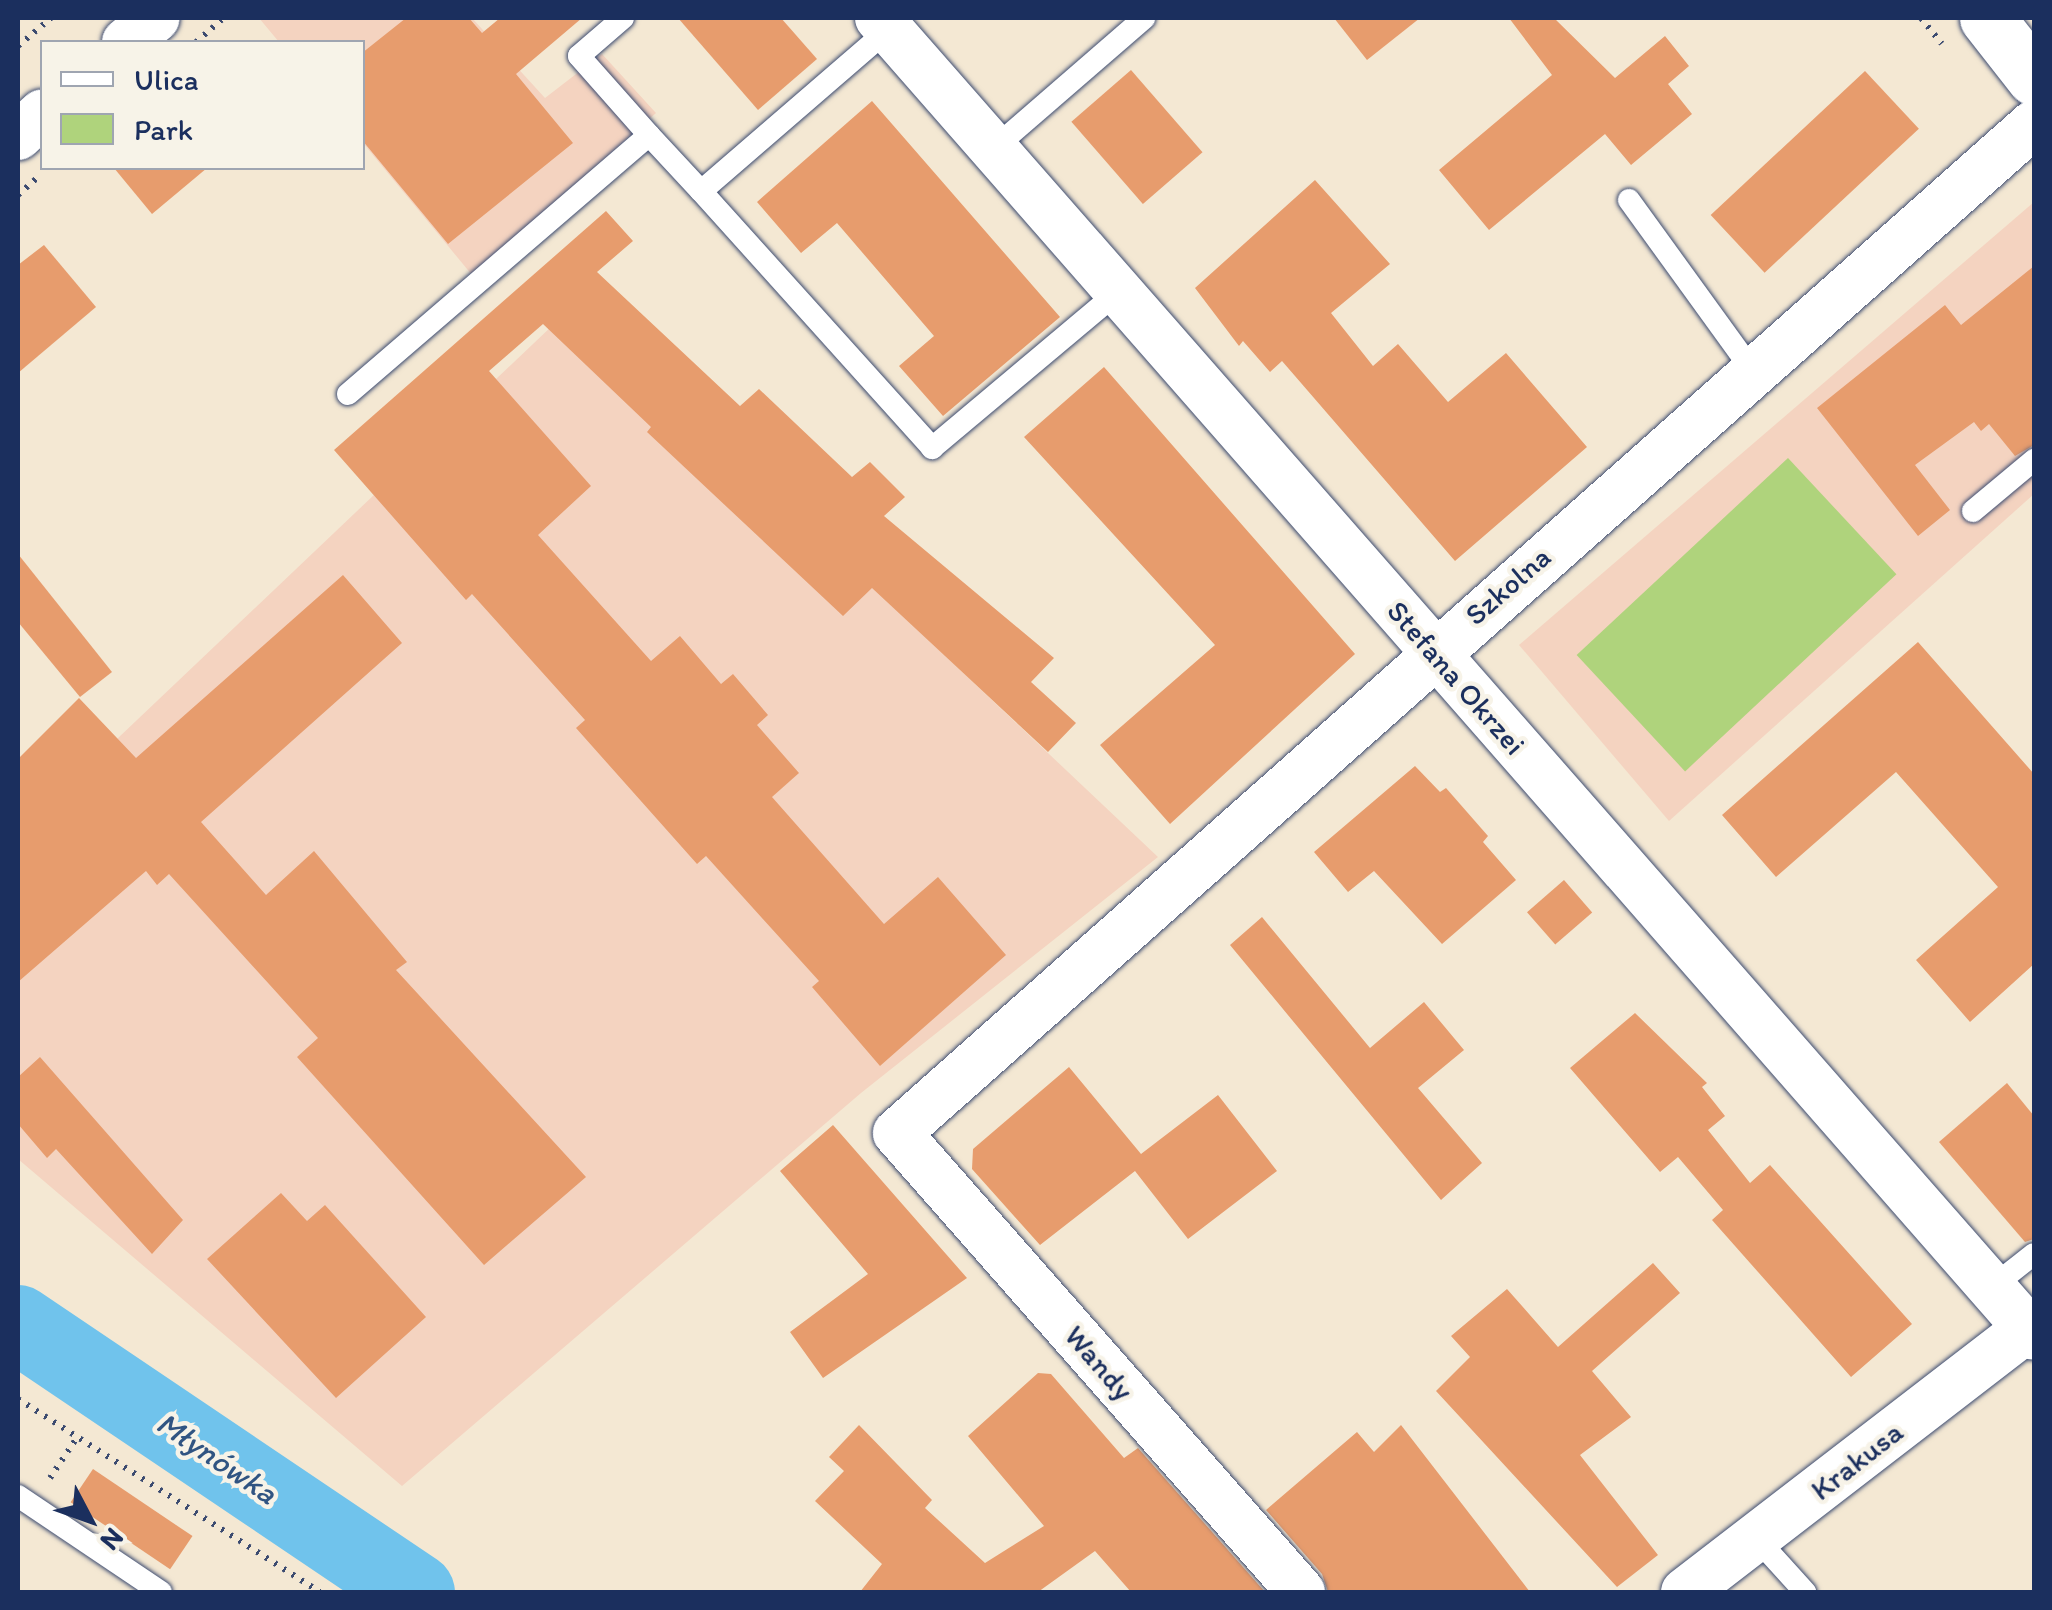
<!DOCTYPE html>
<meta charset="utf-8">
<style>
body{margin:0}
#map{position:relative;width:2052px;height:1610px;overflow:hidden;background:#f4e8d3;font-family:Itim,sans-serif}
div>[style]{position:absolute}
.built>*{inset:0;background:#f4d3c0}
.green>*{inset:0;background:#afd37c;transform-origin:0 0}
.river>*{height:78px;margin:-39px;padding:0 39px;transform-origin:39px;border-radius:39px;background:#70c3ec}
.building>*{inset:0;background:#e79c6d;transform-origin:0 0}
.path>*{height:6px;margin-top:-3px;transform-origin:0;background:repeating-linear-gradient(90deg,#3c4b70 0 2.5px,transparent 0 10.5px)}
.roads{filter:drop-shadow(0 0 2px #3c4b70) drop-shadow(0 0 2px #3c4b70)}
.lane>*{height:22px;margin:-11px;padding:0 11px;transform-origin:11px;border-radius:11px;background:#fff}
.street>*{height:48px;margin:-24px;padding:0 24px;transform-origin:24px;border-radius:24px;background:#fff}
.secondary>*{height:55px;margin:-27.5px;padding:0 27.5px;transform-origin:27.5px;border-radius:27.5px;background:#fff}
span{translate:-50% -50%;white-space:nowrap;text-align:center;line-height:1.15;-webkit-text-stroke:9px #f7f3e8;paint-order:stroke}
.street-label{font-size:30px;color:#1b2f5e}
.water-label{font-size:32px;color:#305482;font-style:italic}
.frame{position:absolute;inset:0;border:20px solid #1b2f5e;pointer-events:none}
.legend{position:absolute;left:40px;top:40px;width:325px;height:130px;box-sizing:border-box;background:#f7f3e8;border:2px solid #9fa5b1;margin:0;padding:12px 18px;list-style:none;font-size:30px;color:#1b2f5e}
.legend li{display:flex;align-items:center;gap:20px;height:50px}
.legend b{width:50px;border:2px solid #9fa5b1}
.north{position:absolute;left:40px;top:1470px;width:100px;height:100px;-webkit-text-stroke:8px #f7f3e8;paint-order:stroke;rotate:131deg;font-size:28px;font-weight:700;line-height:40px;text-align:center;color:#1b2f5e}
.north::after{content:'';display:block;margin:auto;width:35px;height:45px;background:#1b2f5e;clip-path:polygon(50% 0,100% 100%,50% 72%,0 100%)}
</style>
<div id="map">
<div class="built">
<i style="clip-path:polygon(259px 18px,472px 18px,545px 98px,602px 54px,656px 113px,472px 275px,363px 143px,362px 42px,279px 42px)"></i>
<i style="clip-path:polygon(2034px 202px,2034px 494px,1669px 821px,1519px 645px)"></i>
<i style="clip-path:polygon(574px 305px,1158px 857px,861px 1093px,402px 1486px,18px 1159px,18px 833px)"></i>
</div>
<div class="green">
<i style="left:1788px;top:458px;width:159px;height:289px;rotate:47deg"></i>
</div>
<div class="river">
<i style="left:18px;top:1324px;width:480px;rotate:34deg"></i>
</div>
<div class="building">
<i style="clip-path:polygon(406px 18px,469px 18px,482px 33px,500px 18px,582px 18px,516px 74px,573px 143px,448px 244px,362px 140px,362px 53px)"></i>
<i style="clip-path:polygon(678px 18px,781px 18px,817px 59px,758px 110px)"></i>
<i style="clip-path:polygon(1334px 18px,1420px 18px,1367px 60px)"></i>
<i style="clip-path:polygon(1509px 18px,1554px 18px,1615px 78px,1665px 36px,1689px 66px,1668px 84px,1692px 114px,1631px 165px,1605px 134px,1489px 230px,1439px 170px,1552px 75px)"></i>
<i style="left:1131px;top:70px;width:109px;height:79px;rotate:49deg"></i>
<i style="left:1865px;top:71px;width:79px;height:211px;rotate:47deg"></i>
<i style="clip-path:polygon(872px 101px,1060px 317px,943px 416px,899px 366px,934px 336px,837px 223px,801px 253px,757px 202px)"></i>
<i style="clip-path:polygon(114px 168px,207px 168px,152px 214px)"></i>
<i style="clip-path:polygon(1315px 180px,1390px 264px,1331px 313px,1373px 366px,1398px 344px,1448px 402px,1506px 353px,1587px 447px,1455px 561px,1282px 361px,1270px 372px,1243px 341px,1239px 346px,1195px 288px)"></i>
<i style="clip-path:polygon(606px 211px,633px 241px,597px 272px,740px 406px,759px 389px,852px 477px,870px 462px,905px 497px,884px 516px,1054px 658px,1031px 682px,1076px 723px,1048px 752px,872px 588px,843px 616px,647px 432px,651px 427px,543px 324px,489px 371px,591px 486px,538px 535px,651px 661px,680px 636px,721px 684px,733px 674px,768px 715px,757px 725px,799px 773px,772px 797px,884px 924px,938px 877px,1006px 955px,880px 1066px,812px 987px,819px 981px,706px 856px,697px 864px,576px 728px,585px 720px,472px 594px,466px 600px,334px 450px)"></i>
<i style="clip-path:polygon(44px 245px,96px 307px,18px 373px,18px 265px)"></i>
<i style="clip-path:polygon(2034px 266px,2034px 445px,2015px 456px,1989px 424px,1981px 431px,1974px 422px,1915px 465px,1950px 510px,1918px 536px,1817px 408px,1945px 305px,1961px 325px)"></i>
<i style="clip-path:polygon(1104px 367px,1355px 654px,1170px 824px,1100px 745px,1215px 645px,1024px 437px)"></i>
<i style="clip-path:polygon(18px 554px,112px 672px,80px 697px,18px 622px)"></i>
<i style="clip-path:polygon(343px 575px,402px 643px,201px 822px,266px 895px,314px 851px,407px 962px,396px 970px,586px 1177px,484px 1265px,297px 1057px,318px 1038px,169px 874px,157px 885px,146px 871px,18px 982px,18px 759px,79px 698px,136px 758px)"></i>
<i style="clip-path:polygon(1918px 642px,2034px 774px,2034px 964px,1970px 1022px,1916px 960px,1998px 887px,1896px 772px,1776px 877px,1722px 815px)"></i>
<i style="clip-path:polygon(1415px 766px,1440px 792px,1446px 788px,1488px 836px,1483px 842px,1516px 880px,1442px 944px,1374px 871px,1348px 892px,1314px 852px)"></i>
<i style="left:1564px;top:880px;width:43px;height:49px;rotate:49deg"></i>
<i style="clip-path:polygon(1262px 917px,1370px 1048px,1424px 1002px,1464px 1050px,1418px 1088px,1482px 1163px,1441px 1200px,1230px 945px)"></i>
<i style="clip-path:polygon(1635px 1013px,1707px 1083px,1702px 1087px,1725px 1116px,1708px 1130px,1750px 1183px,1770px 1165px,1912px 1324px,1851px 1377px,1712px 1220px,1723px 1210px,1678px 1157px,1660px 1172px,1570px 1068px)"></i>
<i style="clip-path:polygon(40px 1057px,183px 1220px,152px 1254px,56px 1149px,47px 1158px,18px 1124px,18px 1077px)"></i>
<i style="clip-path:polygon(1069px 1067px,1141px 1154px,1218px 1095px,1277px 1171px,1188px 1239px,1135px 1171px,1040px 1245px,972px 1169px,973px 1149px)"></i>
<i style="clip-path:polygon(2007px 1083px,2034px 1116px,2034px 1239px,2025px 1242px,1939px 1142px)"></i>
<i style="clip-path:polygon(833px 1125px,967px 1278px,823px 1378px,790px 1332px,868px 1274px,780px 1171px)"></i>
<i style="clip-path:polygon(281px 1193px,307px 1221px,325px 1205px,426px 1317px,336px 1398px,207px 1259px)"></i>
<i style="clip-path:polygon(1653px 1263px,1680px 1293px,1592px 1371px,1631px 1417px,1580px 1455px,1658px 1555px,1617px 1587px,1436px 1391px,1470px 1357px,1451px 1336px,1507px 1289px,1558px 1347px)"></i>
<i style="clip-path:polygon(1038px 1373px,1051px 1374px,1124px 1458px,1138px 1448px,1265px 1592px,1131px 1592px,1095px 1551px,1038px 1592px,860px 1592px,882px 1564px,815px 1501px,844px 1471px,829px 1457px,859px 1425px,932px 1500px,925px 1508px,985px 1563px,1044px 1526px,968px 1436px)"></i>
<i style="clip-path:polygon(1401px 1425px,1530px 1592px,1328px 1592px,1322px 1574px,1266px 1510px,1357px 1432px,1374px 1452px)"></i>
<i style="left:93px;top:1469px;width:120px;height:40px;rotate:34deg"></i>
</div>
<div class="path">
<i style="left:1921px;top:18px;width:33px;rotate:51deg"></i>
<i style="left:196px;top:42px;width:37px;rotate:-41deg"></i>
<i style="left:18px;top:46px;width:43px;rotate:-40.3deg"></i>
<i style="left:18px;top:195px;width:24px;rotate:-42deg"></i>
<i style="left:18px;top:1399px;width:358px;rotate:32.6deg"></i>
<i style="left:50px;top:1478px;width:47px;rotate:-56.3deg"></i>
</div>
<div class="roads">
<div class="lane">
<i style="left:623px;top:18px;width:58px;rotate:139.2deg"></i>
<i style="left:579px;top:56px;width:106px;rotate:48.5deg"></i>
<i style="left:889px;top:29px;width:248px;rotate:139.2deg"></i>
<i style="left:701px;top:191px;width:346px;rotate:48deg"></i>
<i style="left:932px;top:448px;width:241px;rotate:-40deg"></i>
<i style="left:993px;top:149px;width:200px;rotate:-40.9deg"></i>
<i style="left:1629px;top:200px;width:211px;rotate:54.1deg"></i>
<i style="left:348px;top:394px;width:397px;rotate:-40.7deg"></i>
<i style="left:649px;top:135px;width:76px;rotate:47.1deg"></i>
<i style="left:1973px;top:511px;width:80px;rotate:-39.9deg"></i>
<i style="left:1992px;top:1287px;width:53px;rotate:-38.2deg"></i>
<i style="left:18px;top:1496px;width:172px;rotate:33.9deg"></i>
<i style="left:1757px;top:1539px;width:72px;rotate:47.8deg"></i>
</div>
<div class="street">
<i style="left:879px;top:18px;width:1752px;rotate:48.77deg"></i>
<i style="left:126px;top:42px;width:38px;rotate:-39deg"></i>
<i style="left:18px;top:136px;width:33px;rotate:-43deg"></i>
<i style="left:1301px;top:1592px;width:611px;rotate:-131.35deg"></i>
<i style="left:897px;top:1133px;width:1520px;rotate:-41.59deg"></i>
<i style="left:1685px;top:1592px;width:433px;rotate:-37.6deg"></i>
</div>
<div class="secondary">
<i style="left:1987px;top:18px;width:76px;rotate:51.9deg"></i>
</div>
</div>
<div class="street-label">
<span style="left:1508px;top:586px;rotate:-41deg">Szkolna</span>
<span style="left:1456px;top:678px;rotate:49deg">Stefana Okrzei</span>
<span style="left:1099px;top:1363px;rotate:49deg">Wandy</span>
<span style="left:1857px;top:1461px;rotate:-38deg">Krakusa</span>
</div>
<div class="water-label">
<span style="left:217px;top:1458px;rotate:34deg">Młynówka</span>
</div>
<div class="frame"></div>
<ul class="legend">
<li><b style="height:12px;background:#fff"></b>Ulica</li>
<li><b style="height:28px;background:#afd37c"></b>Park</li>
</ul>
<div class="north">N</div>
</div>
